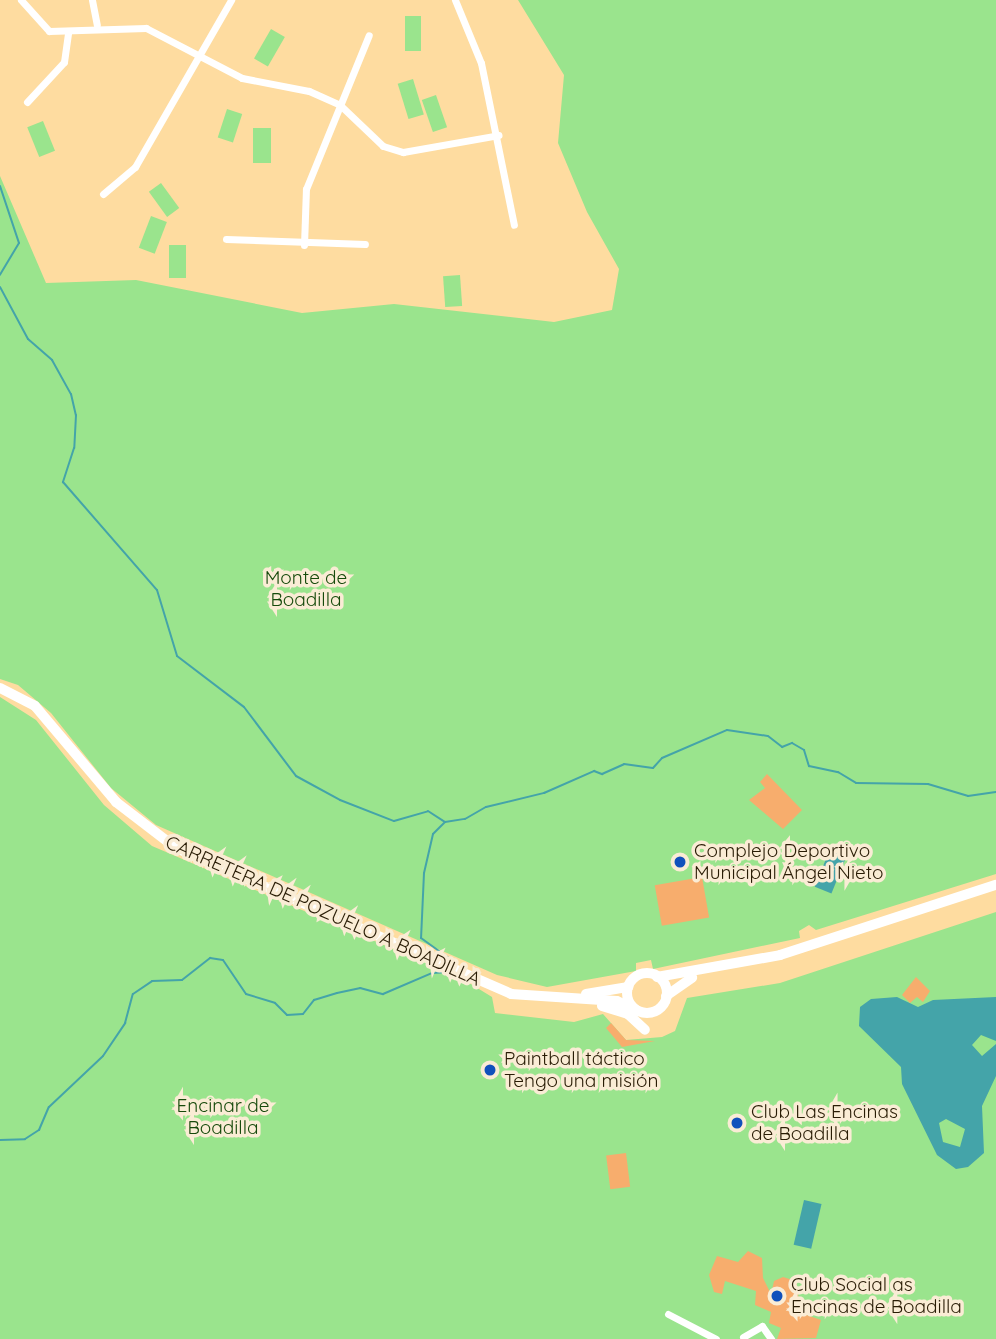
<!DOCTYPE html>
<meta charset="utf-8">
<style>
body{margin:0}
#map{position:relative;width:996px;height:1339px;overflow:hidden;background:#fedca0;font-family:Quicksand,sans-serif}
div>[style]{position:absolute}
.green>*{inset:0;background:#9ae48d;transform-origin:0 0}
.water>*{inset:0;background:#44a4a9;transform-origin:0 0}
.stream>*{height:2px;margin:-1px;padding:0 1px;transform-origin:1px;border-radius:1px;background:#44a4a9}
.building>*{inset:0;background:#f7ad6d;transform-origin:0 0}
.minor>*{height:7px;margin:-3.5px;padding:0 3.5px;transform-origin:3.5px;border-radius:3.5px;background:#fff}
.primary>*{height:10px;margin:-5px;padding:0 5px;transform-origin:5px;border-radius:5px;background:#fff}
.primary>.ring{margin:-5px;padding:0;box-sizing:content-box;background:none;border:10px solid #fff;border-radius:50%}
.dots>*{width:19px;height:19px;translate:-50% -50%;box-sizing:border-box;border:4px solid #faecd5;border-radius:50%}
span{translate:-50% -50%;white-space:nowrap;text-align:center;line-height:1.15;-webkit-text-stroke:7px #faecd5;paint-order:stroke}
.park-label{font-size:19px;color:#164a0b}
.poi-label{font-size:19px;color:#291c05}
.left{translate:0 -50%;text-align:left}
.street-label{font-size:19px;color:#291c05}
</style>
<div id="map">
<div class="green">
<i style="clip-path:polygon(518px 0,996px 0,996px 874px,816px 930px,809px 925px,799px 931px,800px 938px,653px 969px,651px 960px,636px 963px,636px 971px,547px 987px,497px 975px,156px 825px,111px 788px,51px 713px,18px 685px,0 679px,0 176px,46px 283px,136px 280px,302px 313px,394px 304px,554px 322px,612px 310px,619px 269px,587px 212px,558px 143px,564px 75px)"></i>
<i style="left:405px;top:16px;width:16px;height:35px"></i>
<i style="left:271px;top:29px;width:16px;height:34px;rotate:30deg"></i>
<i style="left:413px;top:79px;width:37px;height:16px;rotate:73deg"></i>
<i style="left:436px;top:95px;width:34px;height:15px;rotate:71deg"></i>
<i style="left:227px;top:109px;width:16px;height:30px;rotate:18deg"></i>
<i style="left:43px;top:121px;width:32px;height:17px;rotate:68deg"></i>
<i style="left:253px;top:128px;width:18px;height:35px"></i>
<i style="left:161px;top:183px;width:31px;height:15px;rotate:54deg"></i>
<i style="left:151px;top:216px;width:17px;height:34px;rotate:21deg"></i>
<i style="left:169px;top:245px;width:17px;height:33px"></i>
<i style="left:460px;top:275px;width:31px;height:17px;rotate:86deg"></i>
<i style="clip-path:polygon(0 697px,36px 720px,104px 805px,152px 846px,461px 978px,492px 997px,495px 1013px,574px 1022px,603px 1014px,626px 1040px,662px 1037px,675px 1031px,687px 998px,780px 983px,996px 912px,996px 1339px,0 1339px)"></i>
</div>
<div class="water">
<i style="left:832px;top:844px;width:18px;height:46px;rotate:22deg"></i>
<i style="clip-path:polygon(evenodd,897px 997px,918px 1007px,933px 1000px,996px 997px,996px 1041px,981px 1035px,972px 1045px,982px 1056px,996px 1044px,996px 1076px,982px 1106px,984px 1153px,968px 1167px,956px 1169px,937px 1155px,902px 1084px,901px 1067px,859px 1026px,860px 1007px,871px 999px,897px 997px,946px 1119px,965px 1129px,960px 1147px,943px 1142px,939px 1123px,946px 1119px)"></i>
<i style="left:804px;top:1200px;width:18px;height:46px;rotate:13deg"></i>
</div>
<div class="stream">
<i style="left:0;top:186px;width:60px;rotate:71.6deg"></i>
<i style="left:19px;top:243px;width:37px;rotate:121deg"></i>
<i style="left:0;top:287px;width:59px;rotate:61.7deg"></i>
<i style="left:28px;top:339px;width:32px;rotate:41deg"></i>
<i style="left:52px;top:360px;width:39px;rotate:61deg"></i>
<i style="left:71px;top:394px;width:22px;rotate:77deg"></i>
<i style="left:76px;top:415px;width:33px;rotate:93deg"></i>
<i style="left:74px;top:448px;width:36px;rotate:108deg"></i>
<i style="left:63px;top:482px;width:143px;rotate:49deg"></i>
<i style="left:157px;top:590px;width:69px;rotate:73.1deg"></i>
<i style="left:177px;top:656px;width:84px;rotate:37.3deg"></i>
<i style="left:244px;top:707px;width:86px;rotate:53deg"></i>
<i style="left:296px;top:776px;width:50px;rotate:28.6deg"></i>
<i style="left:340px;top:800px;width:58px;rotate:21.3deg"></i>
<i style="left:394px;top:821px;width:35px;rotate:-16deg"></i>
<i style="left:428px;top:811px;width:20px;rotate:33deg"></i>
<i style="left:445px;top:822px;width:20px;rotate:-9deg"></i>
<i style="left:465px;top:819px;width:24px;rotate:-30deg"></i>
<i style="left:486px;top:807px;width:60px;rotate:-13.6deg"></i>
<i style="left:544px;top:793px;width:55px;rotate:-23.7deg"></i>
<i style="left:594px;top:771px;width:9px;rotate:21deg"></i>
<i style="left:602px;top:774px;width:24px;rotate:-24deg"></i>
<i style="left:624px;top:764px;width:29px;rotate:8deg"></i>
<i style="left:653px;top:768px;width:13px;rotate:-48deg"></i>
<i style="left:662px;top:758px;width:71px;rotate:-23.3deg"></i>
<i style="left:727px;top:730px;width:41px;rotate:8.3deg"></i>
<i style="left:768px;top:736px;width:18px;rotate:38deg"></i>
<i style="left:782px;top:747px;width:11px;rotate:-22deg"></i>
<i style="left:792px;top:743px;width:14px;rotate:30deg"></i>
<i style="left:804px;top:750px;width:17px;rotate:73deg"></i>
<i style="left:809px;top:766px;width:30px;rotate:12deg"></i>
<i style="left:838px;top:772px;width:21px;rotate:31deg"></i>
<i style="left:856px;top:783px;width:72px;rotate:0.8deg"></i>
<i style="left:928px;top:784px;width:42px;rotate:16.7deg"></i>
<i style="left:968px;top:796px;width:28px;rotate:-8deg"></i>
<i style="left:445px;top:822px;width:17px;rotate:135deg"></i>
<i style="left:433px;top:834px;width:40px;rotate:103deg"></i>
<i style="left:424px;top:873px;width:65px;rotate:92.6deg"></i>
<i style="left:421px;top:938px;width:44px;rotate:35.8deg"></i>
<i style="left:0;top:1140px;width:25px;rotate:-2deg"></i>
<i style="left:25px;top:1139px;width:17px;rotate:-33deg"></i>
<i style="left:39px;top:1130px;width:25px;rotate:-67deg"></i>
<i style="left:49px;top:1107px;width:74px;rotate:-43.4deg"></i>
<i style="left:103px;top:1056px;width:40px;rotate:-56deg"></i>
<i style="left:125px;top:1023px;width:30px;rotate:-75deg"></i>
<i style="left:133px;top:994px;width:23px;rotate:-34deg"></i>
<i style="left:152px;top:981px;width:30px;rotate:-2deg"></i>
<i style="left:182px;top:980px;width:36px;rotate:-38deg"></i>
<i style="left:210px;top:958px;width:13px;rotate:9deg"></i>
<i style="left:223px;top:960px;width:41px;rotate:55.9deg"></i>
<i style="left:246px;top:994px;width:30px;rotate:17deg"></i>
<i style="left:275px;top:1003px;width:17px;rotate:45deg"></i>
<i style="left:287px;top:1015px;width:16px;rotate:-4deg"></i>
<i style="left:303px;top:1014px;width:18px;rotate:-52deg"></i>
<i style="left:314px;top:1000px;width:24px;rotate:-17deg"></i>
<i style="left:337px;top:993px;width:24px;rotate:-12deg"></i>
<i style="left:360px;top:988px;width:24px;rotate:15deg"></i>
<i style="left:383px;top:994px;width:53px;rotate:-23.2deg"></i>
<i style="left:432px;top:973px;width:17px;rotate:-3deg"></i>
</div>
<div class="building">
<i style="clip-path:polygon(767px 774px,802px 810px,783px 829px,749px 800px,765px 788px,760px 782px)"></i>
<i style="left:702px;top:877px;width:41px;height:48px;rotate:80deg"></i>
<i style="clip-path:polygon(916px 977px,930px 991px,923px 1002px,917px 997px,910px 1003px,902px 995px)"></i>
<i style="clip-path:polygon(611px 1023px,626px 1040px,655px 1041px,622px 1047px,606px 1028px)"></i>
<i style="left:626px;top:1153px;width:34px;height:20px;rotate:83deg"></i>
<i style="clip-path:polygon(748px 1251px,762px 1258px,763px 1278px,771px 1294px,774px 1281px,783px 1277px,796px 1281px,801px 1313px,821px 1320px,816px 1338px,777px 1339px,781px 1328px,769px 1323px,771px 1312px,755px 1305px,756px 1291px,725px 1281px,722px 1294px,714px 1292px,709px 1275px,717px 1256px,738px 1262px)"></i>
</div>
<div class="minor">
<i style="left:21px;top:0;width:42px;rotate:47.9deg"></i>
<i style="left:49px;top:31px;width:97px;rotate:-1.8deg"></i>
<i style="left:146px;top:28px;width:108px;rotate:27.5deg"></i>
<i style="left:242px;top:78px;width:68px;rotate:11deg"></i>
<i style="left:309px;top:91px;width:34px;rotate:24deg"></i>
<i style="left:340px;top:105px;width:59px;rotate:43.6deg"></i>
<i style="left:383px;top:146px;width:21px;rotate:17deg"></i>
<i style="left:403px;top:152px;width:97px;rotate:-10deg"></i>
<i style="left:92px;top:0;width:25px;rotate:79deg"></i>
<i style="left:455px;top:0;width:68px;rotate:67.6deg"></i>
<i style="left:481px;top:63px;width:165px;rotate:78.5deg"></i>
<i style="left:27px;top:102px;width:54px;rotate:-47.2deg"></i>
<i style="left:64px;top:62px;width:30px;rotate:-82deg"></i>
<i style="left:103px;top:194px;width:42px;rotate:-40.2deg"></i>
<i style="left:135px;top:167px;width:193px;rotate:-60.1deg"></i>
<i style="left:226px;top:239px;width:139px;rotate:2.1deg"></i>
<i style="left:304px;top:245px;width:56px;rotate:-88deg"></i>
<i style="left:306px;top:189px;width:166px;rotate:-67.8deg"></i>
<i style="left:668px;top:1314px;width:54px;rotate:27.5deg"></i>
<i style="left:743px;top:1337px;width:22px;rotate:-30deg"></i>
<i style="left:762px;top:1326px;width:16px;rotate:55deg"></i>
</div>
<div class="primary">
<i style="left:0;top:688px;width:39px;rotate:27deg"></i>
<i style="left:35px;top:706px;width:126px;rotate:49.8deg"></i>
<i style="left:116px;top:802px;width:76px;rotate:37.5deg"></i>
<i style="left:176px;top:848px;width:365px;rotate:23.5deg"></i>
<i style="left:511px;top:994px;width:106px;rotate:3.8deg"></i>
<i style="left:617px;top:1001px;width:21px;rotate:25deg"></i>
<i class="ring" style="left:627px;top:973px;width:30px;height:30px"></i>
<i style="left:657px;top:977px;width:125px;rotate:-10.1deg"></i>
<i style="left:780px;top:955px;width:227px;rotate:-18deg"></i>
<i style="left:586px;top:994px;width:43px;rotate:-9.5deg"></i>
<i style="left:666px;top:996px;width:32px;rotate:-35deg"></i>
<i style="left:602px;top:1006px;width:27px;rotate:17deg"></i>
<i style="left:628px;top:1014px;width:23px;rotate:43deg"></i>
</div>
<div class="dots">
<i style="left:680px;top:862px;background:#1151bc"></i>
<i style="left:490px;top:1070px;background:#1151bc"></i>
<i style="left:737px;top:1123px;background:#1151bc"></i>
<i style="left:777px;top:1296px;background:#1151bc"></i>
</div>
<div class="park-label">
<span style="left:306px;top:589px">Monte de<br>Boadilla</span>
<span style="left:223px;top:1117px">Encinar de<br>Boadilla</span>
</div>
<div class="poi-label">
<span class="left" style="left:694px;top:862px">Complejo Deportivo<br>Municipal Ángel Nieto</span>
<span class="left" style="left:504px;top:1070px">Paintball táctico<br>Tengo una misión</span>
<span class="left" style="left:751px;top:1123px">Club Las Encinas<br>de Boadilla</span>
<span class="left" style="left:791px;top:1296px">Club Social as<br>Encinas de Boadilla</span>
</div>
<div class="street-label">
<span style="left:323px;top:911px;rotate:24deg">CARRETERA DE POZUELO A BOADILLA</span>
</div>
</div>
